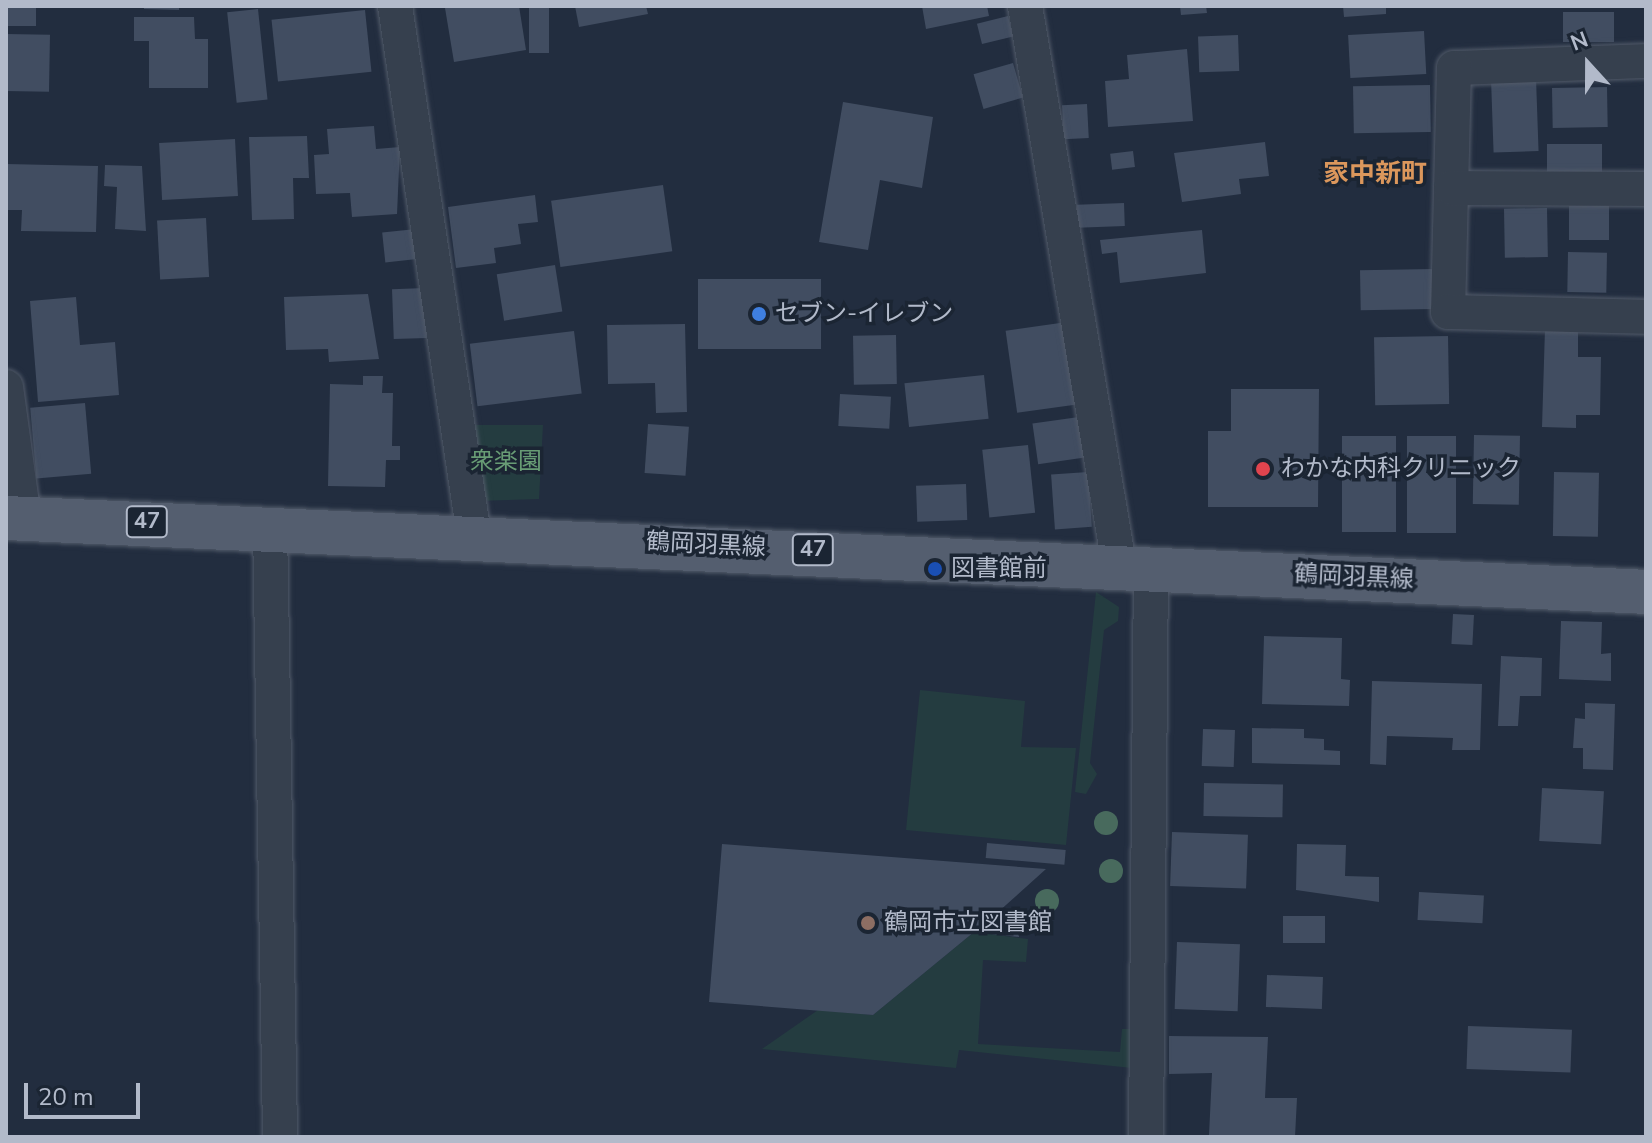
<!DOCTYPE html>
<meta charset="utf-8">
<style>
body{margin:0}
#map{position:relative;width:1652px;height:1143px;overflow:hidden;background:#222d3f;font-family:"Nunito Sans","Noto Sans JP",sans-serif}
div>[style]{position:absolute}
.green>*{inset:0;background:#243c40}
.building>*{inset:0;background:#414d61;transform-origin:0 0}
.roads{filter:drop-shadow(0 0 2px #515a69) drop-shadow(0 0 2px #515a69)}
.street>*{height:34px;margin:-17px;padding:0 17px;transform-origin:17px;border-radius:17px;background:#36404e}
.primary>*{height:44px;margin:-22px;padding:0 22px;transform-origin:22px;border-radius:22px;background:#545e6f}
.trees>*{width:24px;height:24px;margin:-12px;border-radius:50%;background:#486a5d}
.dots>*{width:22px;height:22px;translate:-50% -50%;box-sizing:border-box;border:4px solid #1b2533;border-radius:50%}
span{translate:-50% -50%;white-space:nowrap;text-align:center;line-height:1.15;-webkit-text-stroke:7px #1b2533;paint-order:stroke}
.shield-label span{padding:2px 6px;background:#1b2533;border:2px solid;border-radius:6px;-webkit-text-stroke-width:0}
.shield-label{font-size:22px;color:#b2baca;font-weight:700}
.poi-label{font-size:24px;color:#b2baca}
.left{translate:0 -50%;text-align:left}
.park-label{font-size:24px;color:#689c75}
.street-label{font-size:24px;color:#b2baca}
.neighbourhood-label{font-size:26px;color:#db975c;font-weight:700}
.frame{position:absolute;inset:0;border:8px solid #b2baca;pointer-events:none}
.north{position:absolute;left:1548px;top:24px;width:80px;height:80px;-webkit-text-stroke:6px #1b2533;paint-order:stroke;rotate:339deg;font-size:22px;font-weight:700;line-height:32px;text-align:center;color:#b2baca}
.north::after{content:'';display:block;margin:auto;width:28px;height:36px;background:#b2baca;clip-path:polygon(50% 0,100% 100%,50% 72%,0 100%)}
.scale{position:absolute;left:24px;top:1083px;width:116px;height:36px;box-sizing:border-box;border:4px solid #b2baca;border-top:0;padding-left:10px;font-size:24px;line-height:28px;white-space:nowrap;color:#b2baca;-webkit-text-stroke:6px #1b2533;paint-order:stroke}
</style>
<div id="map">
<div class="green">
<i style="clip-path:polygon(468px 425px,543px 425px,539px 499px,475px 501px)"></i>
<i style="clip-path:polygon(1096px 592px,1119px 607px,1118px 621px,1104px 630px,1090px 763px,1097px 774px,1086px 794px,1075px 792px)"></i>
<i style="clip-path:polygon(920px 690px,1025px 701px,1021px 747px,1076px 748px,1066px 845px,906px 830px)"></i>
<i style="clip-path:polygon(974px 932px,1028px 939px,1026px 962px,983px 960px,978px 1044px,1120px 1052px,1122px 1029px,1132px 1029px,1132px 1068px,959px 1050px,956px 1068px,762px 1049px,818px 1010px,873px 1015px)"></i>
</div>
<div class="building">
<i style="left:6px;top:6px;width:30px;height:20px"></i>
<i style="clip-path:polygon(144px 6px,179px 6px,179px 10px,144px 9px)"></i>
<i style="clip-path:polygon(457px 6px,519px 6px,526px 50px,454px 62px,445px 8px)"></i>
<i style="left:529px;top:6px;width:20px;height:47px"></i>
<i style="clip-path:polygon(575px 6px,646px 6px,648px 14px,579px 27px)"></i>
<i style="clip-path:polygon(922px 6px,987px 6px,989px 16px,926px 29px)"></i>
<i style="clip-path:polygon(1180px 6px,1206px 6px,1207px 13px,1181px 15px)"></i>
<i style="clip-path:polygon(1343px 6px,1386px 6px,1386px 14px,1344px 17px)"></i>
<i style="left:258px;top:9px;width:91px;height:31px;rotate:84deg"></i>
<i style="left:365px;top:10px;width:62px;height:94px;rotate:84deg"></i>
<i style="left:1563px;top:12px;width:51px;height:30px"></i>
<i style="left:1008px;top:16px;width:21px;height:32px;rotate:76deg"></i>
<i style="clip-path:polygon(134px 17px,194px 17px,195px 39px,208px 39px,208px 88px,149px 88px,149px 41px,134px 41px)"></i>
<i style="left:1424px;top:31px;width:43px;height:76px;rotate:87deg"></i>
<i style="left:6px;top:34px;width:44px;height:57px;rotate:1deg"></i>
<i style="left:1238px;top:35px;width:36px;height:40px;rotate:88deg"></i>
<i style="clip-path:polygon(1187px 49px,1193px 121px,1108px 127px,1105px 81px,1129px 79px,1127px 55px)"></i>
<i style="left:1013px;top:63px;width:36px;height:41px;rotate:74deg"></i>
<i style="left:1536px;top:78px;width:73px;height:45px;rotate:88deg"></i>
<i style="left:1430px;top:85px;width:47px;height:77px;rotate:89deg"></i>
<i style="left:1607px;top:87px;width:40px;height:55px;rotate:89deg"></i>
<i style="clip-path:polygon(843px 102px,933px 117px,922px 188px,880px 180px,868px 250px,819px 242px)"></i>
<i style="left:1087px;top:104px;width:34px;height:25px;rotate:87deg"></i>
<i style="clip-path:polygon(374px 126px,376px 149px,400px 147px,397px 214px,352px 217px,350px 193px,316px 194px,314px 155px,329px 154px,327px 129px)"></i>
<i style="clip-path:polygon(307px 136px,309px 178px,293px 178px,294px 219px,252px 220px,249px 137px)"></i>
<i style="left:235px;top:139px;width:57px;height:76px;rotate:87deg"></i>
<i style="clip-path:polygon(1265px 142px,1269px 176px,1239px 179px,1241px 194px,1182px 202px,1174px 153px)"></i>
<i style="left:1602px;top:144px;width:38px;height:55px;rotate:90deg"></i>
<i style="left:1133px;top:151px;width:16px;height:23px;rotate:83deg"></i>
<i style="clip-path:polygon(6px 164px,98px 166px,96px 232px,21px 231px,22px 210px,6px 210px)"></i>
<i style="clip-path:polygon(105px 165px,142px 166px,146px 231px,115px 229px,117px 187px,104px 186px)"></i>
<i style="left:663px;top:185px;width:67px;height:113px;rotate:82deg"></i>
<i style="clip-path:polygon(535px 195px,538px 222px,518px 224px,521px 244px,494px 248px,496px 263px,456px 268px,448px 207px)"></i>
<i style="left:1124px;top:203px;width:23px;height:47px;rotate:88deg"></i>
<i style="left:1609px;top:206px;width:34px;height:40px;rotate:90deg"></i>
<i style="left:1547px;top:208px;width:49px;height:43px;rotate:89deg"></i>
<i style="left:206px;top:218px;width:59px;height:49px;rotate:87deg"></i>
<i style="left:416px;top:229px;width:30px;height:34px;rotate:84deg"></i>
<i style="clip-path:polygon(1202px 230px,1206px 273px,1120px 283px,1117px 252px,1102px 254px,1100px 240px)"></i>
<i style="left:1568px;top:252px;width:39px;height:40px;rotate:1deg"></i>
<i style="left:555px;top:265px;width:47px;height:59px;rotate:81deg"></i>
<i style="left:1433px;top:269px;width:40px;height:73px;rotate:89deg"></i>
<i style="left:698px;top:279px;width:123px;height:70px"></i>
<i style="left:425px;top:288px;width:50px;height:33px;rotate:88deg"></i>
<i style="clip-path:polygon(368px 294px,379px 359px,329px 362px,328px 349px,286px 350px,284px 297px)"></i>
<i style="clip-path:polygon(76px 297px,80px 345px,115px 342px,119px 395px,38px 402px,30px 301px)"></i>
<i style="left:1067px;top:322px;width:83px;height:62px;rotate:82deg"></i>
<i style="clip-path:polygon(685px 324px,687px 412px,656px 413px,655px 383px,608px 384px,607px 325px)"></i>
<i style="clip-path:polygon(1545px 328px,1578px 329px,1578px 357px,1601px 357px,1600px 415px,1576px 415px,1576px 428px,1542px 427px)"></i>
<i style="left:574px;top:331px;width:63px;height:105px;rotate:83deg"></i>
<i style="left:896px;top:335px;width:49px;height:43px;rotate:89deg"></i>
<i style="left:1448px;top:336px;width:68px;height:74px;rotate:89deg"></i>
<i style="left:984px;top:375px;width:44px;height:80px;rotate:84deg"></i>
<i style="clip-path:polygon(363px 376px,383px 376px,382px 393px,393px 393px,392px 446px,400px 446px,400px 460px,386px 460px,385px 487px,328px 486px,330px 384px,363px 385px)"></i>
<i style="clip-path:polygon(1231px 389px,1319px 389px,1318px 507px,1208px 507px,1208px 431px,1231px 431px)"></i>
<i style="left:840px;top:394px;width:51px;height:32px;rotate:3deg"></i>
<i style="left:85px;top:403px;width:71px;height:55px;rotate:85deg"></i>
<i style="left:1079px;top:417px;width:41px;height:47px;rotate:82deg"></i>
<i style="left:648px;top:424px;width:41px;height:49px;rotate:4deg"></i>
<i style="left:1474px;top:435px;width:46px;height:69px;rotate:1deg"></i>
<i style="left:1342px;top:436px;width:54px;height:96px"></i>
<i style="left:1407px;top:436px;width:49px;height:97px"></i>
<i style="left:1028px;top:445px;width:68px;height:46px;rotate:84deg"></i>
<i style="left:1088px;top:472px;width:55px;height:37px;rotate:86deg"></i>
<i style="left:1554px;top:472px;width:45px;height:64px;rotate:1deg"></i>
<i style="left:966px;top:484px;width:36px;height:50px;rotate:88deg"></i>
<i style="left:1453px;top:614px;width:21px;height:30px;rotate:3deg"></i>
<i style="clip-path:polygon(1561px 621px,1602px 622px,1601px 654px,1611px 653px,1611px 681px,1559px 679px)"></i>
<i style="clip-path:polygon(1264px 636px,1342px 638px,1341px 679px,1350px 680px,1349px 706px,1262px 704px)"></i>
<i style="clip-path:polygon(1501px 656px,1542px 658px,1541px 696px,1520px 696px,1518px 726px,1498px 726px)"></i>
<i style="clip-path:polygon(1372px 681px,1482px 684px,1480px 750px,1452px 750px,1453px 738px,1387px 736px,1386px 765px,1370px 764px)"></i>
<i style="clip-path:polygon(1585px 703px,1615px 704px,1613px 770px,1583px 769px,1583px 748px,1573px 748px,1575px 718px,1585px 719px)"></i>
<i style="clip-path:polygon(1252px 728px,1304px 729px,1304px 738px,1324px 739px,1324px 750px,1340px 751px,1340px 765px,1252px 763px)"></i>
<i style="left:1203px;top:729px;width:32px;height:37px;rotate:2deg"></i>
<i style="left:1204px;top:783px;width:79px;height:33px;rotate:1deg"></i>
<i style="left:1542px;top:788px;width:62px;height:53px;rotate:3deg"></i>
<i style="left:1172px;top:832px;width:76px;height:54px;rotate:2deg"></i>
<i style="left:987px;top:843px;width:79px;height:15px;rotate:5deg"></i>
<i style="clip-path:polygon(722px 844px,1046px 869px,997px 913px,1021px 914px,1019px 937px,974px 932px,873px 1015px,709px 1002px)"></i>
<i style="clip-path:polygon(1297px 844px,1346px 845px,1345px 876px,1379px 877px,1379px 902px,1296px 890px)"></i>
<i style="left:1419px;top:892px;width:65px;height:28px;rotate:3deg"></i>
<i style="left:1283px;top:916px;width:42px;height:27px"></i>
<i style="left:1177px;top:942px;width:63px;height:67px;rotate:2deg"></i>
<i style="left:1267px;top:975px;width:56px;height:32px;rotate:2deg"></i>
<i style="left:1468px;top:1026px;width:104px;height:43px;rotate:2deg"></i>
<i style="clip-path:polygon(1169px 1036px,1268px 1037px,1265px 1098px,1297px 1098px,1295px 1137px,1209px 1135px,1212px 1073px,1169px 1074px)"></i>
</div>
<div class="roads">
<div class="street">
<i style="left:395px;top:6px;width:535px;rotate:81.51deg"></i>
<i style="left:1025px;top:6px;width:566px;rotate:80.44deg"></i>
<i style="left:1646px;top:61px;width:192px;rotate:177.9deg"></i>
<i style="left:1454px;top:68px;width:244px;rotate:91.4deg"></i>
<i style="left:1448px;top:312px;width:198px;rotate:1.4deg"></i>
<i style="left:1451px;top:188px;width:195px;rotate:0.3deg"></i>
<i style="left:6px;top:387px;width:132px;rotate:82.2deg"></i>
<i style="left:270px;top:525px;width:612px;rotate:89.06deg"></i>
<i style="left:1146px;top:1137px;width:571px;rotate:-89.5deg"></i>
</div>
<div class="primary">
<i style="left:6px;top:518px;width:1642px;rotate:2.58deg"></i>
</div>
</div>
<div class="trees">
<i style="left:1106px;top:823px"></i>
<i style="left:1111px;top:871px"></i>
<i style="left:1047px;top:901px"></i>
</div>
<div class="dots">
<i style="left:759px;top:314px;background:#3f7fe0"></i>
<i style="left:1263px;top:469px;background:#e0444e"></i>
<i style="left:935px;top:569px;background:#1a4fb4"></i>
<i style="left:868px;top:923px;background:#8d6e63"></i>
</div>
<div class="shield-label">
<span style="left:147px;top:522px">47</span>
<span style="left:813px;top:550px">47</span>
</div>
<div class="poi-label">
<span class="left" style="left:775px;top:314px">セブン-イレブン</span>
<span class="left" style="left:1281px;top:469px">わかな内科クリニック</span>
<span class="left" style="left:951px;top:569px">図書館前</span>
<span class="left" style="left:884px;top:923px">鶴岡市立図書館</span>
</div>
<div class="park-label">
<span style="left:506px;top:462px">衆楽園</span>
</div>
<div class="street-label">
<span style="left:706px;top:545px;rotate:3deg">鶴岡羽黒線</span>
<span style="left:1354px;top:577px;rotate:3deg">鶴岡羽黒線</span>
</div>
<div class="neighbourhood-label">
<span style="left:1375px;top:174px">家中新町</span>
</div>
<div class="frame"></div>
<div class="north">N</div>
<div class="scale">20 m</div>
</div>
